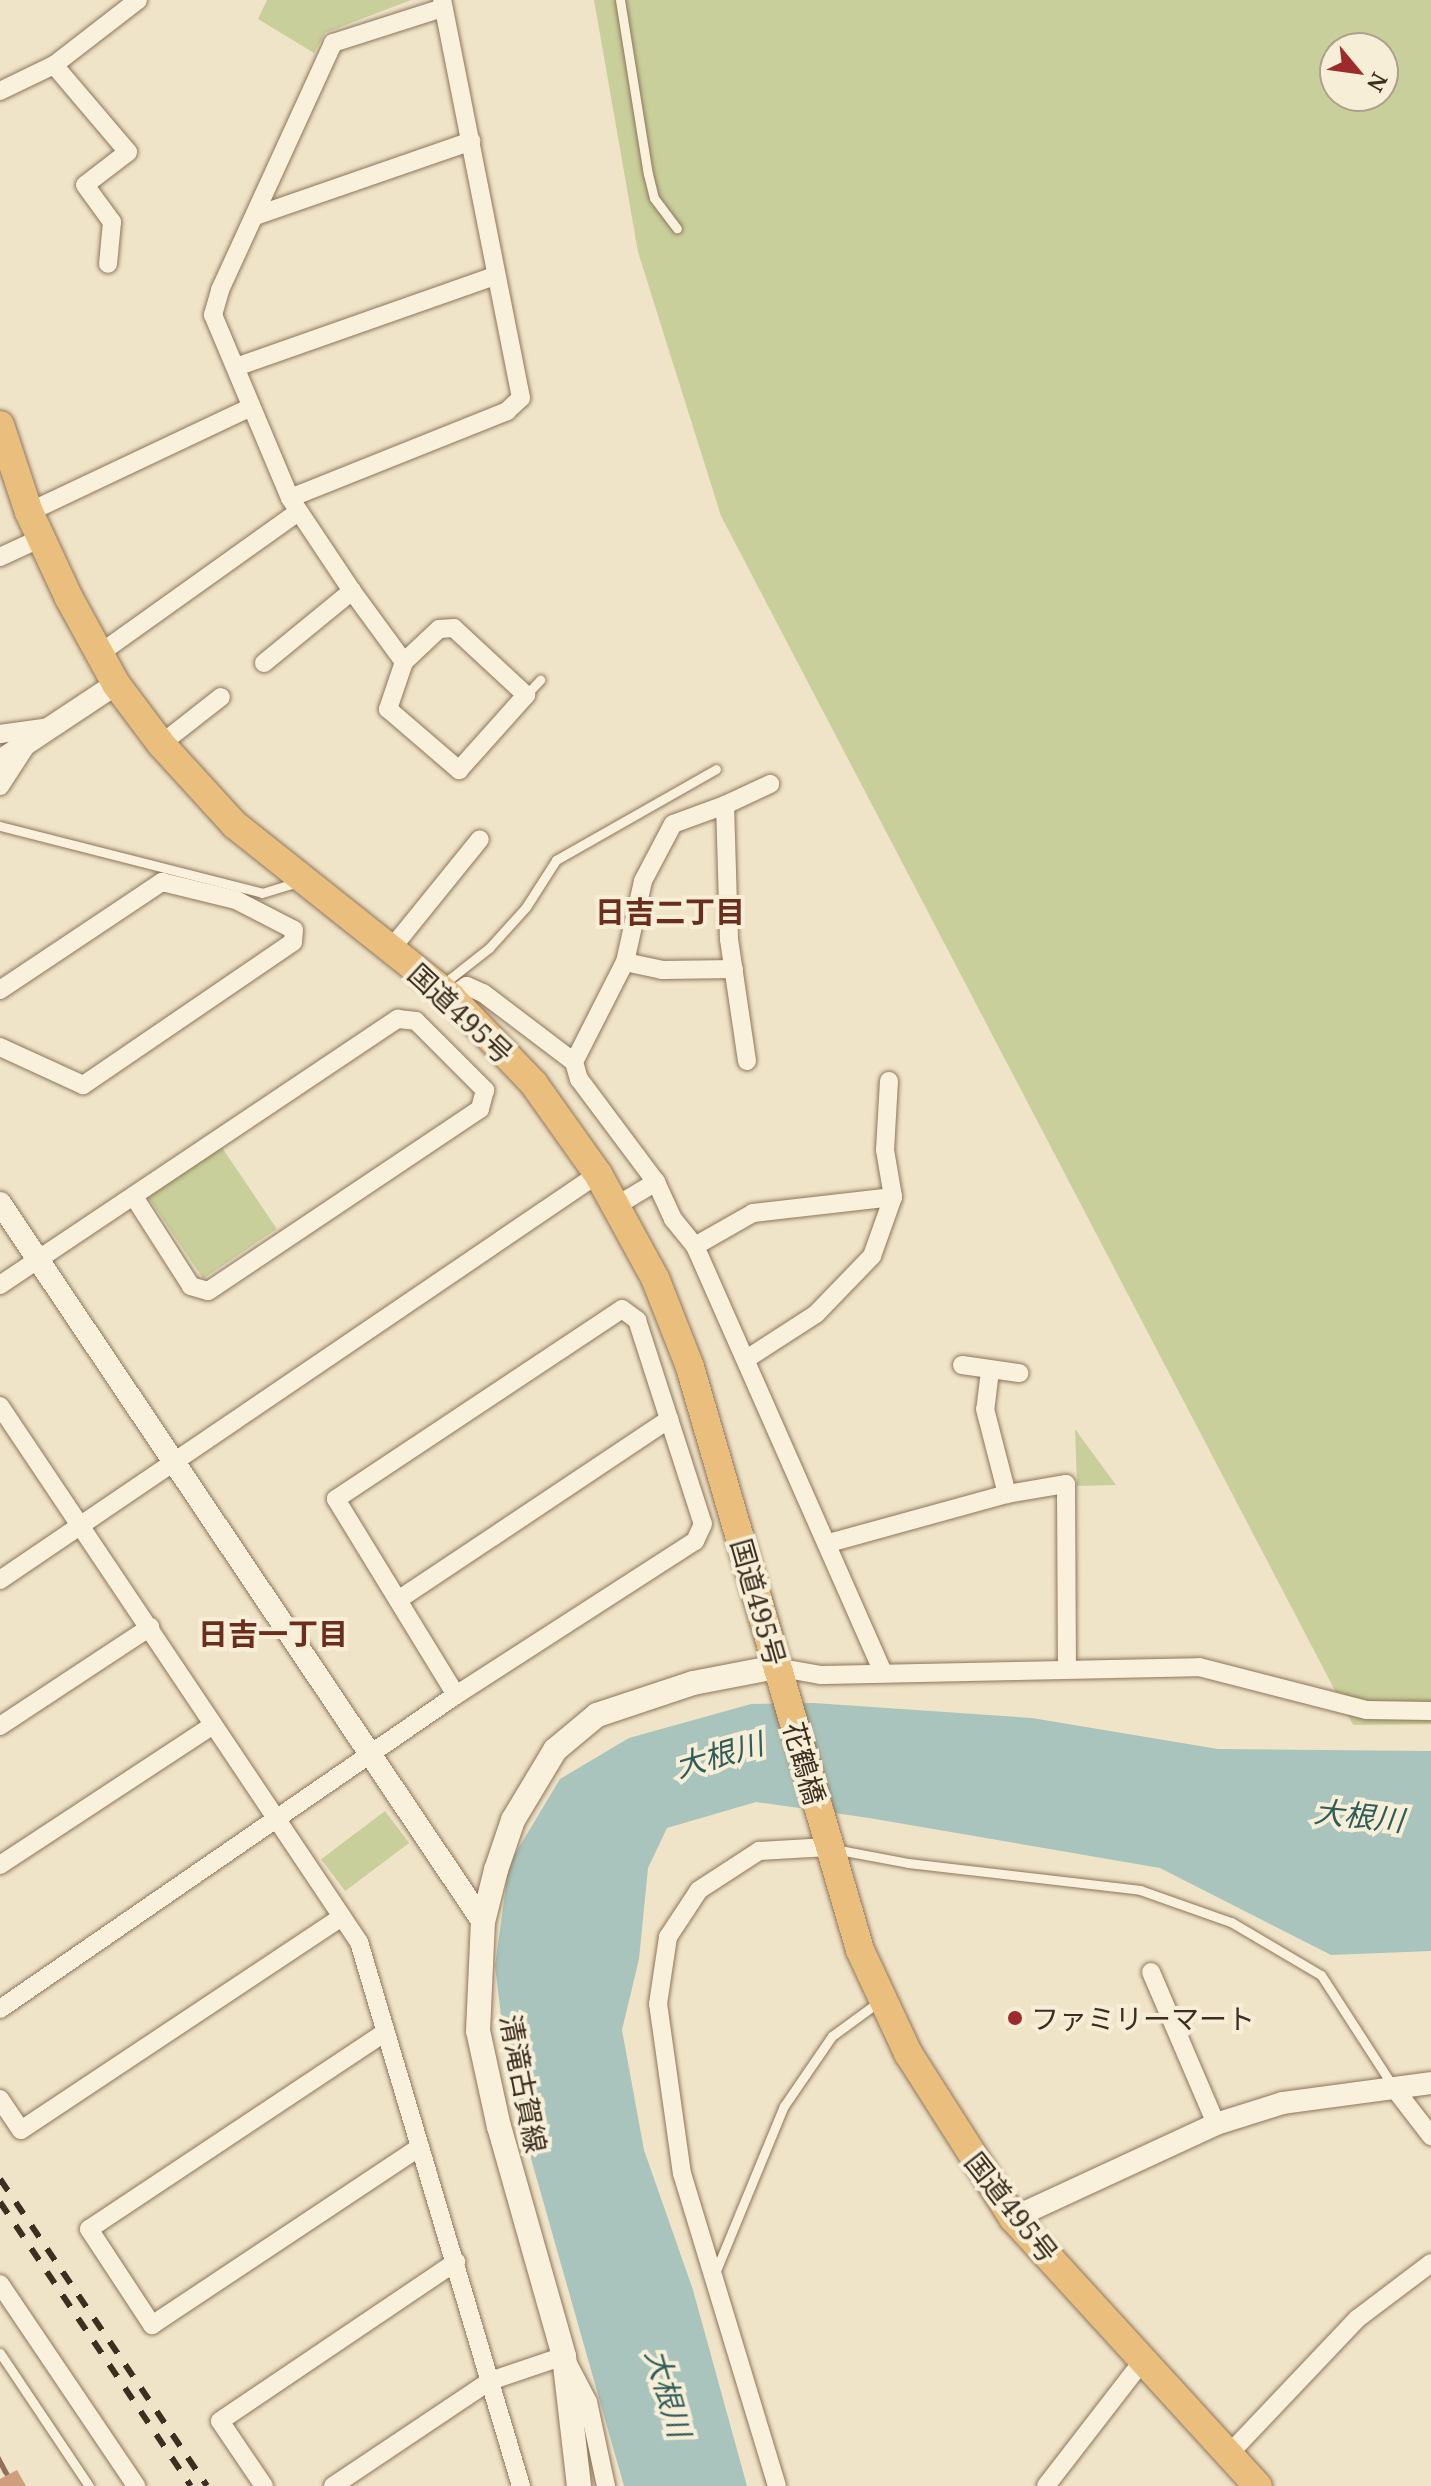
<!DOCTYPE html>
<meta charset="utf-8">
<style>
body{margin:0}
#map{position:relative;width:1431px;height:2486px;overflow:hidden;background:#f0e4c8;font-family:"Noto Serif","Noto Sans JP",serif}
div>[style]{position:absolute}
.green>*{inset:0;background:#c9cf9b;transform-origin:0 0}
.water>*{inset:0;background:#a9c4bc}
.roads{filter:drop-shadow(0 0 2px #8d765c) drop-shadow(0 0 2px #8d765c)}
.service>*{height:9px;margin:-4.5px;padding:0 4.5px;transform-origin:4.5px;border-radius:4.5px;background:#faf1dc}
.minor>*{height:18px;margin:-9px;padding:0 9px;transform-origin:9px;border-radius:9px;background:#faf1dc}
.tertiary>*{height:22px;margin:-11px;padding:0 11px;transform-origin:11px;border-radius:11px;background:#faf1dc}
.secondary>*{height:24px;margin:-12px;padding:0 12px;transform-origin:12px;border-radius:12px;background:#faf1dc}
.trunk>*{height:28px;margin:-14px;padding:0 14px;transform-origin:14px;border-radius:14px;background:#eabe7c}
.rail>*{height:6px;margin-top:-3px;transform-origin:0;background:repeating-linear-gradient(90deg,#3d2e20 0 14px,transparent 0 28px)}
.shaded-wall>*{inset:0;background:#916f58}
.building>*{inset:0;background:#cf9f7d}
.dots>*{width:22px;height:22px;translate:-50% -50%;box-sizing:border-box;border:4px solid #f7eed8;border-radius:50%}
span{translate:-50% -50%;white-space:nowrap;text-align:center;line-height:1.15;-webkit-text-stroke:8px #f7eed8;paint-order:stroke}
.street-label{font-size:28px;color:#3d2e20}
.poi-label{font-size:28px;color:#3d2e20}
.left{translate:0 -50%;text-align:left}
.neighbourhood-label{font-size:30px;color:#6b2e1e;font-weight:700}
.water-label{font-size:30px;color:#2f5d5a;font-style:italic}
.north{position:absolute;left:1319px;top:32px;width:80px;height:80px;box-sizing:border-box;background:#f7eed8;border:2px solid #ada18e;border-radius:50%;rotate:119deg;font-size:22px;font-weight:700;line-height:32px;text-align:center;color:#3d2e20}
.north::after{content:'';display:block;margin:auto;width:28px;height:36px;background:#9e2a2b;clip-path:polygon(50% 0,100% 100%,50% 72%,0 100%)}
</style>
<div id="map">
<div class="green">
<i style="clip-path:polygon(267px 0,411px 0,325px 33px,314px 53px,258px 19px)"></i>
<i style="clip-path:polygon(evenodd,594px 0,1431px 0,1431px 1724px,1353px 1725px,721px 516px,638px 252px,594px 0,1335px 48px,1383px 48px,1383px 96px,1335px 96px,1335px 48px)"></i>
<i style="left:221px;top:1146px;width:100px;height:89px;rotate:56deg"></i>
<i style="clip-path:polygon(1075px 1429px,1116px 1485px,1077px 1486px)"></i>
<i style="left:385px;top:1811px;width:40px;height:80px;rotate:53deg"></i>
</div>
<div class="water">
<i style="clip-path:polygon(814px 1703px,1032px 1718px,1218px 1749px,1431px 1751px,1431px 1951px,1331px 1955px,1160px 1868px,869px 1818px,756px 1802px,667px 1828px,648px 1868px,639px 1959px,622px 2030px,644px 2150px,693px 2290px,747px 2486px,624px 2486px,509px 2081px,495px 1966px,509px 1864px,560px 1779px,629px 1738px,751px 1704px)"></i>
</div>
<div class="roads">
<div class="service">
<i style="left:620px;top:0;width:176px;rotate:80.9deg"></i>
<i style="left:648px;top:174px;width:25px;rotate:76deg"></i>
<i style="left:654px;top:198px;width:38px;rotate:53deg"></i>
<i style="left:526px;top:695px;width:21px;rotate:-47deg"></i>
<i style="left:0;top:826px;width:270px;rotate:14.3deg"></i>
<i style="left:262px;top:893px;width:38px;rotate:-17deg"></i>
<i style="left:442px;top:985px;width:60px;rotate:-38.2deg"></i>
<i style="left:489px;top:948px;width:55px;rotate:-47.9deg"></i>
<i style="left:526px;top:907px;width:56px;rotate:-57.4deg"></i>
<i style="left:556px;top:860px;width:184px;rotate:-29.6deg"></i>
<i style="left:834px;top:1849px;width:75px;rotate:10.7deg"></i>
<i style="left:908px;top:1863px;width:234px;rotate:6.6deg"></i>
<i style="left:1140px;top:1890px;width:96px;rotate:19.4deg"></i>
<i style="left:1231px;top:1922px;width:104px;rotate:30.5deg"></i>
<i style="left:1321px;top:1975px;width:135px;rotate:57.1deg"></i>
<i style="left:715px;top:2273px;width:181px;rotate:-67.6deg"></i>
<i style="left:784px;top:2106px;width:85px;rotate:-55.6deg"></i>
<i style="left:832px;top:2036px;width:59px;rotate:-36.1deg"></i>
<i style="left:0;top:2353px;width:160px;rotate:56.2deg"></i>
</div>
<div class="minor">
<i style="left:54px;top:65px;width:114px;rotate:49.6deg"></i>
<i style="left:128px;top:152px;width:54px;rotate:142.5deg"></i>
<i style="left:85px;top:185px;width:46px;rotate:53.9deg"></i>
<i style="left:112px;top:222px;width:42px;rotate:95.4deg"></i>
<i style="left:0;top:91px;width:60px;rotate:-25.7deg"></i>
<i style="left:54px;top:65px;width:106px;rotate:-37.7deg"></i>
<i style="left:255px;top:216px;width:229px;rotate:-19.1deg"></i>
<i style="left:236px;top:367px;width:275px;rotate:-19.4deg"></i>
<i style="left:290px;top:498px;width:234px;rotate:-21.8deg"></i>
<i style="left:507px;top:411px;width:19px;rotate:-43deg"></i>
<i style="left:521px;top:398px;width:406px;rotate:-101.2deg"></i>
<i style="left:29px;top:512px;width:246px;rotate:-25.3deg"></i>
<i style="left:0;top:557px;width:45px;rotate:-24.9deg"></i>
<i style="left:352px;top:591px;width:88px;rotate:53.8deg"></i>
<i style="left:404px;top:662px;width:50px;rotate:108.8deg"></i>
<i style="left:388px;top:709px;width:94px;rotate:40.7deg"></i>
<i style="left:459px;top:770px;width:101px;rotate:-48.2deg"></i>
<i style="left:526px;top:695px;width:98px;rotate:-137.1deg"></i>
<i style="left:454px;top:628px;width:15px;rotate:176deg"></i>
<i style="left:439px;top:629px;width:48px;rotate:136.7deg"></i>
<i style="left:99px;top:654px;width:243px;rotate:-35.5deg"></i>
<i style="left:264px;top:663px;width:114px;rotate:-39.3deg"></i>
<i style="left:352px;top:591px;width:112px;rotate:-123.7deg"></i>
<i style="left:290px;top:498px;width:199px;rotate:-112.8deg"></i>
<i style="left:213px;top:315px;width:26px;rotate:-74deg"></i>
<i style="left:220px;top:290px;width:272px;rotate:-65.4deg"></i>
<i style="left:333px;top:43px;width:115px;rotate:-17.7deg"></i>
<i style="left:0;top:734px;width:49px;rotate:-8.1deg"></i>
<i style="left:161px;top:744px;width:76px;rotate:-38.1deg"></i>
<i style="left:0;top:786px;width:48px;rotate:-57deg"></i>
<i style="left:725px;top:805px;width:55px;rotate:159.9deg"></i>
<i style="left:673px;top:824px;width:64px;rotate:117.8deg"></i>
<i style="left:643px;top:881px;width:83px;rotate:102.5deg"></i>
<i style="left:625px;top:962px;width:38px;rotate:12deg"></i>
<i style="left:662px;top:970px;width:72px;rotate:-0.8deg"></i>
<i style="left:391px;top:949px;width:141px;rotate:-51deg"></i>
<i style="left:0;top:990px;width:195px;rotate:-33.7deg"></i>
<i style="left:162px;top:882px;width:76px;rotate:13.7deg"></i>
<i style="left:236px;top:900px;width:65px;rotate:27.3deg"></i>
<i style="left:294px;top:930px;width:12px;rotate:95deg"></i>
<i style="left:293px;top:942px;width:254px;rotate:145.7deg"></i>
<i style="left:83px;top:1085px;width:91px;rotate:-155.4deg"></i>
<i style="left:451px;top:997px;width:19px;rotate:-35deg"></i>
<i style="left:467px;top:986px;width:17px;rotate:24deg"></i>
<i style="left:483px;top:993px;width:114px;rotate:37.2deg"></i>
<i style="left:574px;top:1062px;width:18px;rotate:74deg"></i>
<i style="left:579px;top:1079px;width:129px;rotate:53.2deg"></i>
<i style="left:656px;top:1182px;width:41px;rotate:65.3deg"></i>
<i style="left:673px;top:1219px;width:35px;rotate:51deg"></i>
<i style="left:747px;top:1061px;width:123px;rotate:-98.4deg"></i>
<i style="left:729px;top:939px;width:134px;rotate:-91.7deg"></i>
<i style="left:725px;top:805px;width:50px;rotate:-25deg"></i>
<i style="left:574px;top:1062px;width:112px;rotate:-63deg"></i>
<i style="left:889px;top:1081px;width:69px;rotate:93.3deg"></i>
<i style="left:885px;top:1150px;width:48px;rotate:80.3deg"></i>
<i style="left:616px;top:1206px;width:47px;rotate:-31deg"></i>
<i style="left:0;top:1285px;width:479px;rotate:-33.8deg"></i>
<i style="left:398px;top:1019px;width:18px;rotate:6deg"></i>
<i style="left:416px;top:1021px;width:98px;rotate:45deg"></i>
<i style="left:485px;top:1090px;width:20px;rotate:105deg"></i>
<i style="left:480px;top:1109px;width:327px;rotate:146.2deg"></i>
<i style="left:208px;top:1291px;width:18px;rotate:-164deg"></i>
<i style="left:191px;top:1286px;width:106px;rotate:-122.6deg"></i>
<i style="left:622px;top:1309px;width:19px;rotate:36deg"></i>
<i style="left:637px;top:1320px;width:214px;rotate:72.1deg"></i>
<i style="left:703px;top:1524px;width:19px;rotate:115deg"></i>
<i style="left:695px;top:1541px;width:284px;rotate:147.2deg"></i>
<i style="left:456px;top:1695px;width:230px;rotate:-121.5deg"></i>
<i style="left:336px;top:1499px;width:343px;rotate:-33.6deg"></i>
<i style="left:748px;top:1358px;width:81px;rotate:-32.9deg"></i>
<i style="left:816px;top:1314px;width:81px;rotate:-46deg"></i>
<i style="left:872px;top:1256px;width:63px;rotate:-70.4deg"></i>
<i style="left:893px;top:1197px;width:141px;rotate:173.5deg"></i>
<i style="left:753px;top:1213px;width:67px;rotate:150.4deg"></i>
<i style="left:695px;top:1246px;width:467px;rotate:66.2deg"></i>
<i style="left:962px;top:1365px;width:58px;rotate:8deg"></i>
<i style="left:990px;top:1371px;width:38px;rotate:97deg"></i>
<i style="left:985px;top:1409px;width:88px;rotate:75.5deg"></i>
<i style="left:0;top:1406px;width:645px;rotate:56.19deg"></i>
<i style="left:359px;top:1942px;width:568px;rotate:73.42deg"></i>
<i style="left:829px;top:1543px;width:185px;rotate:-15.4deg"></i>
<i style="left:1007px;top:1494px;width:60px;rotate:-9.6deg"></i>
<i style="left:1066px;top:1484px;width:183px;rotate:89.7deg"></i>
<i style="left:0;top:1580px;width:723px;rotate:-34.17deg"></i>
<i style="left:398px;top:1600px;width:326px;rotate:-33.7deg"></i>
<i style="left:776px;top:1667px;width:46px;rotate:10.1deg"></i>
<i style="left:821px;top:1675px;width:378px;rotate:-1.2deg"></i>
<i style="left:1199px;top:1667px;width:172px;rotate:14.4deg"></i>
<i style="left:1366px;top:1710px;width:65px;rotate:0.9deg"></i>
<i style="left:0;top:1726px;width:180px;rotate:-33.4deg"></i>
<i style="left:0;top:1865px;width:255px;rotate:-33.3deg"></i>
<i style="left:1151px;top:1972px;width:165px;rotate:66.8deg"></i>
<i style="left:0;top:2009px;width:554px;rotate:-34.55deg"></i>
<i style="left:384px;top:2033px;width:354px;rotate:146.4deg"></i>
<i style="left:89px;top:2229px;width:115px;rotate:56.7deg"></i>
<i style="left:152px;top:2325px;width:322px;rotate:-33.6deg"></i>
<i style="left:1394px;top:2088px;width:61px;rotate:52.4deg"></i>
<i style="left:0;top:2099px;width:37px;rotate:56deg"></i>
<i style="left:21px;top:2130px;width:385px;rotate:-33.6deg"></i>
<i style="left:0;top:2284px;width:244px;rotate:56deg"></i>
<i style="left:1229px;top:2454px;width:186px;rotate:-46.5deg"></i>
<i style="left:1357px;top:2319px;width:93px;rotate:-37.1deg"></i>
<i style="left:264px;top:2486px;width:78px;rotate:-124.1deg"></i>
<i style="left:220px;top:2421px;width:285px;rotate:-34deg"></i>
<i style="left:333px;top:2486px;width:189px;rotate:-33.8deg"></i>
<i style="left:490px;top:2381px;width:78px;rotate:-18.7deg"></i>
<i style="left:564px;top:2356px;width:52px;rotate:62.4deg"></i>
<i style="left:588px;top:2402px;width:86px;rotate:77.9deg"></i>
<i style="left:777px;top:2486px;width:326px;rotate:-106.9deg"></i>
<i style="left:682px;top:2174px;width:172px;rotate:-98deg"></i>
<i style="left:658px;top:2004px;width:68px;rotate:-81.5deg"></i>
<i style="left:668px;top:1937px;width:56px;rotate:-56.6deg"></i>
<i style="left:699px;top:1890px;width:72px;rotate:-33deg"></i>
<i style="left:759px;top:1851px;width:69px;rotate:-3.3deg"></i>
<i style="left:1046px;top:2486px;width:160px;rotate:-52.3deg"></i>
</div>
<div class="tertiary">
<i style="left:0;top:761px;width:139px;rotate:-33.6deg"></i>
<i style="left:0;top:1203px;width:866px;rotate:56.11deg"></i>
<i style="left:1013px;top:2218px;width:224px;rotate:-24.8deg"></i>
<i style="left:1216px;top:2124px;width:70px;rotate:-17.4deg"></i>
<i style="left:1283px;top:2103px;width:149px;rotate:-7.7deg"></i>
</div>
<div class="secondary">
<i style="left:579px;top:2486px;width:131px;rotate:-96.6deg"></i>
<i style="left:564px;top:2356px;width:238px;rotate:-105.8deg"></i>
<i style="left:499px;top:2127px;width:98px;rotate:-102.3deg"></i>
<i style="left:478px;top:2031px;width:109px;rotate:-87.4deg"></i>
<i style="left:483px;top:1922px;width:54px;rotate:-76deg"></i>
<i style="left:496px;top:1870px;width:53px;rotate:-71.2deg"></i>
<i style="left:513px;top:1820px;width:82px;rotate:-59deg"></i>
<i style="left:555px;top:1750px;width:55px;rotate:-39.8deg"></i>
<i style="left:597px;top:1715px;width:101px;rotate:-18.4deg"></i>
<i style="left:693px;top:1683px;width:85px;rotate:-10.9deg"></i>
</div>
<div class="trunk">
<i style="left:0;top:425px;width:92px;rotate:71.6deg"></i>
<i style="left:29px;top:512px;width:95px;rotate:65.1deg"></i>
<i style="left:69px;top:598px;width:98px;rotate:61.3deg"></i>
<i style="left:116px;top:684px;width:75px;rotate:53.1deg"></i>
<i style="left:161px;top:744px;width:110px;rotate:47.6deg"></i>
<i style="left:235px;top:825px;width:276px;rotate:38.5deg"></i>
<i style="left:451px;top:997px;width:120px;rotate:46.3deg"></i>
<i style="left:534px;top:1084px;width:110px;rotate:54.6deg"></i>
<i style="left:598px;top:1174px;width:119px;rotate:61.3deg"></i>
<i style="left:655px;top:1278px;width:96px;rotate:68.5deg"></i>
<i style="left:690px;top:1367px;width:607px;rotate:73.74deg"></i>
<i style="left:860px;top:1950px;width:114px;rotate:65deg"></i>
<i style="left:908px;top:2053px;width:196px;rotate:57.5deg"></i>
<i style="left:1013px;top:2218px;width:363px;rotate:47.6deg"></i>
</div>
</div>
<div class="rail">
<i style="left:0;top:2179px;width:370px;rotate:56deg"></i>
<i style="left:0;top:2202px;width:342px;rotate:56.1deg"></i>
</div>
<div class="shaded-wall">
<i style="clip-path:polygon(0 2456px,16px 2486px,13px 2486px,3px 2473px,0 2467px)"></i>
</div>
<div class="building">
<i style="clip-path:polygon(17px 2470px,26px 2486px,0 2486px,0 2479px)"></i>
</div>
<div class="dots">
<i style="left:1015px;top:2018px;background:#9e2a2b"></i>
</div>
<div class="street-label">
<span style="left:461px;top:1013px;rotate:43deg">国道495号</span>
<span style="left:759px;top:1602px;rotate:74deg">国道495号</span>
<span style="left:805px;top:1763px;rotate:74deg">花鶴橋</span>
<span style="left:524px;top:2084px;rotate:79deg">清滝古賀線</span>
<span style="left:1012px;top:2207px;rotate:52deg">国道495号</span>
</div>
<div class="poi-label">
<span class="left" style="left:1031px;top:2018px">ファミリーマート</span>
</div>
<div class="neighbourhood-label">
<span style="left:670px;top:912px">日吉二丁目</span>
<span style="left:273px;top:1634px">日吉一丁目</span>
</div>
<div class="water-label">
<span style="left:719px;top:1755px;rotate:-16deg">大根川</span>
<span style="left:1359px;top:1816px;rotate:6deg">大根川</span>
<span style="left:668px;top:2393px;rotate:74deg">大根川</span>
</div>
<div class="north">N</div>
</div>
